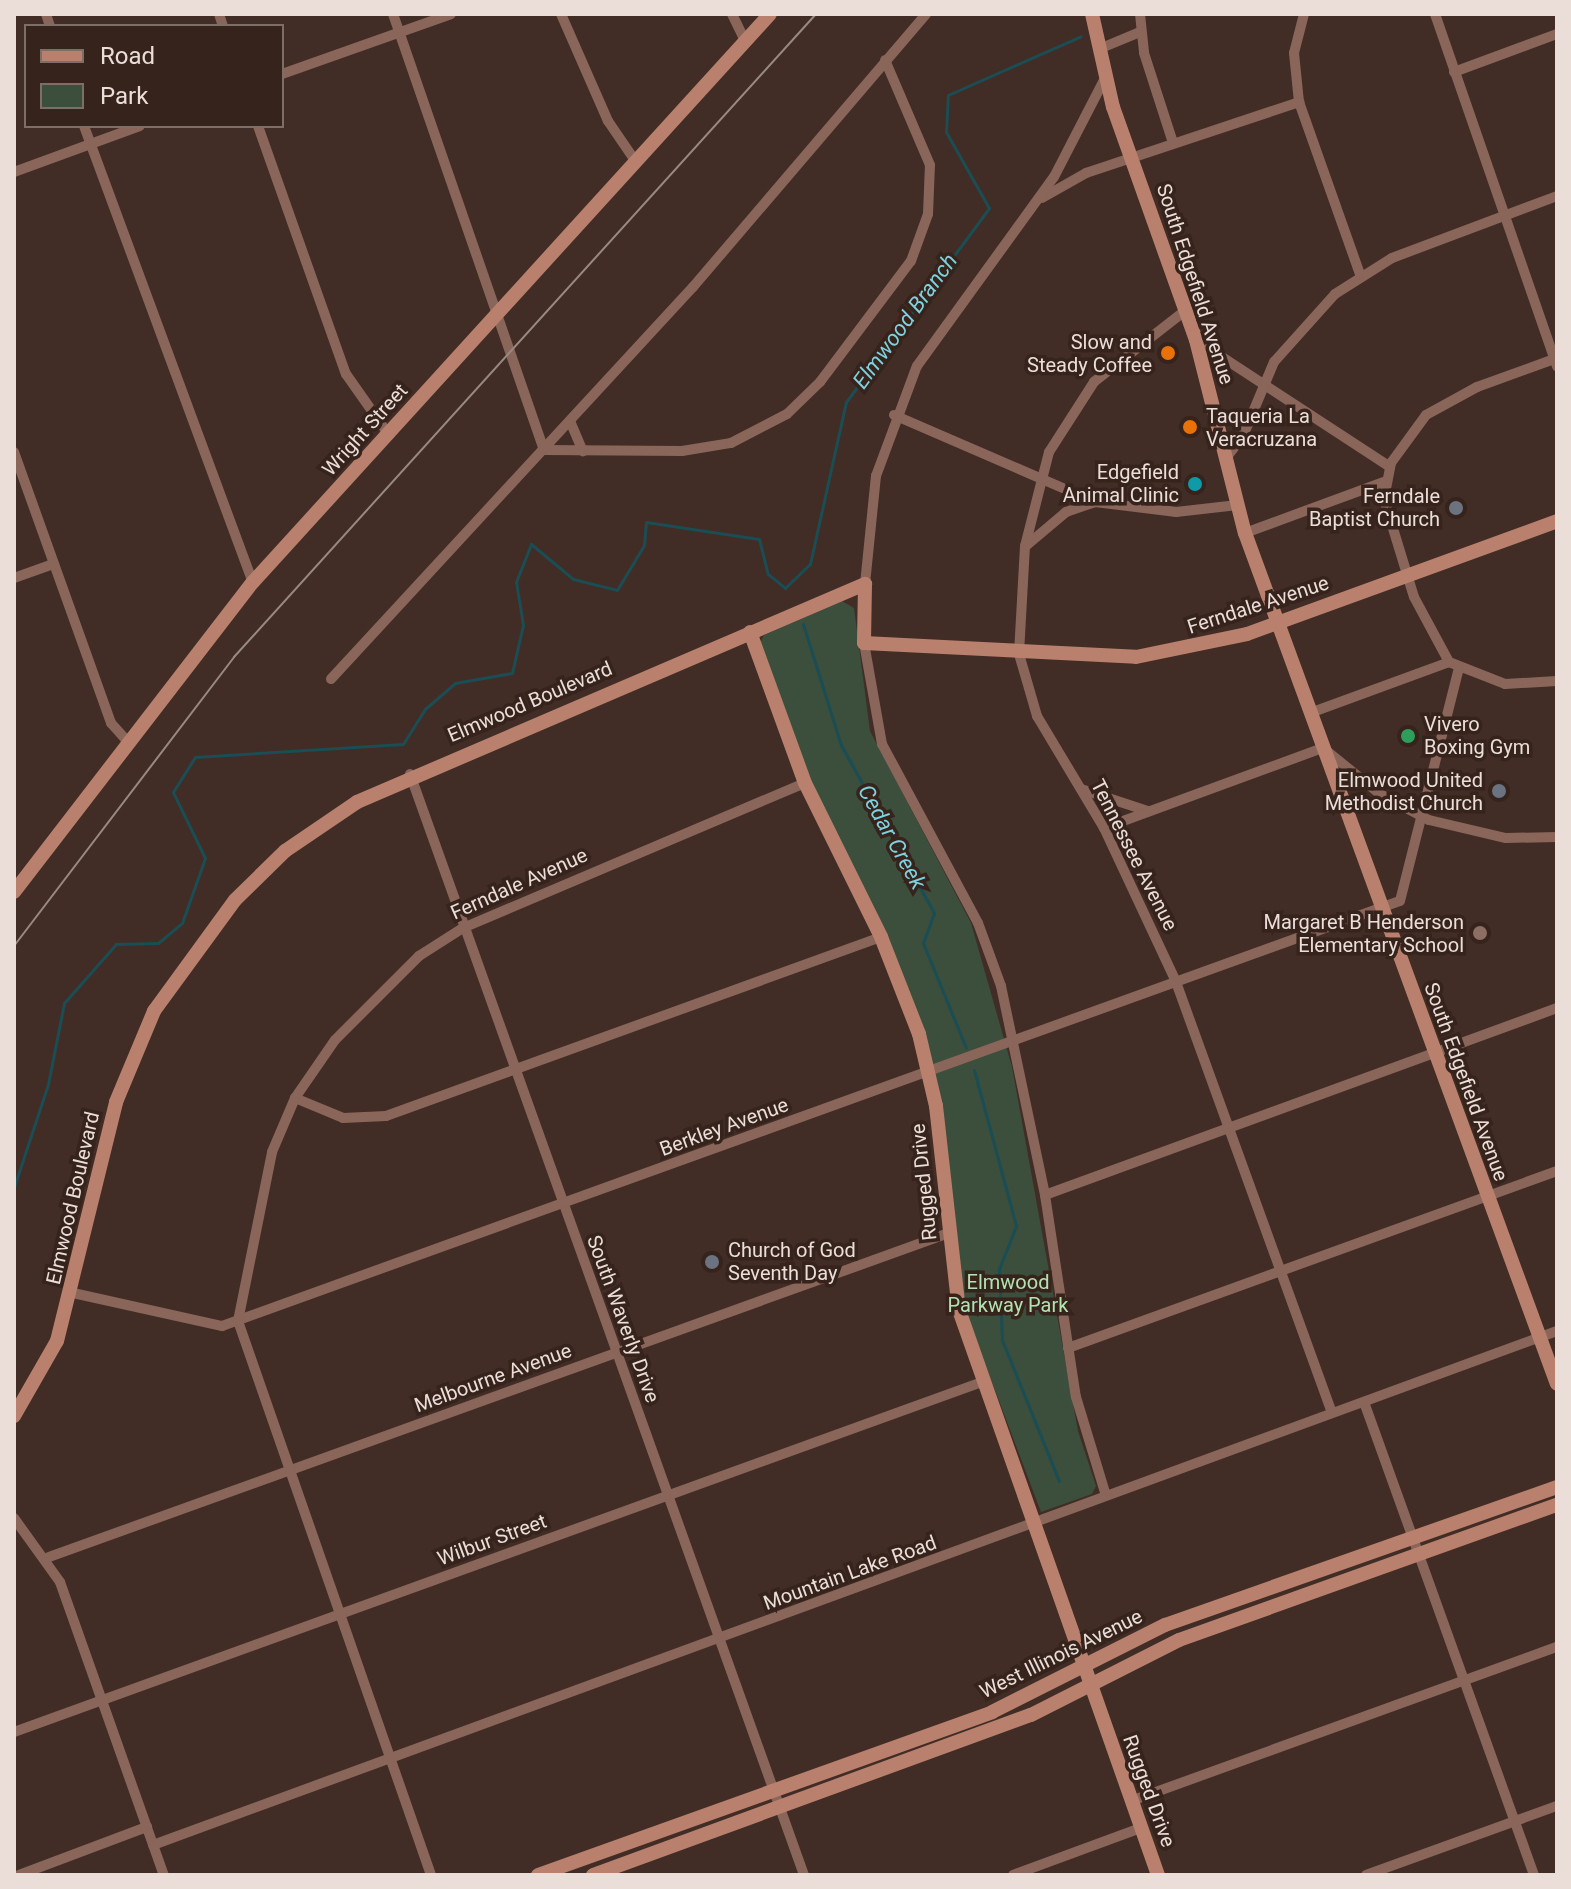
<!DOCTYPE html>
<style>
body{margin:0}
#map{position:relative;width:1571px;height:1889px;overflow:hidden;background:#412d25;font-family:Roboto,sans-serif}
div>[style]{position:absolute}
.green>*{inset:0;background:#3c4e3c}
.stream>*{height:3px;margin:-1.5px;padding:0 1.5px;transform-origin:1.5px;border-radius:1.5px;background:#1a4d54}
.street>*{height:10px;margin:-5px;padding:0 5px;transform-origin:5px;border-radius:5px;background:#8a655a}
.secondary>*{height:14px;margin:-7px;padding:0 7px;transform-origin:7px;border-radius:7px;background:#ba806e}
.tram>*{height:2px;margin:-1px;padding:0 1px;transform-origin:1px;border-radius:1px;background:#998983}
.dots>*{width:22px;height:22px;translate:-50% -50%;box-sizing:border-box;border:4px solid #36231c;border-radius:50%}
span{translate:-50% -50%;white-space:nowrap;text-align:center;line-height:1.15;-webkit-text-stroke:7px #36231c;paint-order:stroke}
.street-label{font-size:20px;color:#ebded9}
.poi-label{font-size:20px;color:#ebded9}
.right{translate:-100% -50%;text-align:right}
.left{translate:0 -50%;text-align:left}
.park-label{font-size:20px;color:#b1e2b0}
.water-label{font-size:22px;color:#7dd2df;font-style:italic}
.frame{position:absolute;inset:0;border:16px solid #ebded9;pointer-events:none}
.legend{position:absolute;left:24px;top:24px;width:260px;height:104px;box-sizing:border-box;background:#36231c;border:2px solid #7e6e68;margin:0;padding:10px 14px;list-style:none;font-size:24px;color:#ebded9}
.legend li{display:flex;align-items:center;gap:16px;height:40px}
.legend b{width:40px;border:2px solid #7e6e68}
</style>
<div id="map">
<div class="green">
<i style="clip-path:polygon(842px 601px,854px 608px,870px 731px,971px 923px,1012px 1067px,1078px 1431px,1096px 1486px,1092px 1494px,1041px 1512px,964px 1308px,940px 1095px,914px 1006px,796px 747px,759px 645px,764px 635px)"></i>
</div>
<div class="stream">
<i style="left:803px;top:624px;width:127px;rotate:72.6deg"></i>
<i style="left:841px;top:745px;width:192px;rotate:61deg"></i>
<i style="left:934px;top:913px;width:32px;rotate:110deg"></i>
<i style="left:923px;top:943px;width:113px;rotate:67.7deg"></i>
<i style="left:974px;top:1070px;width:162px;rotate:74.9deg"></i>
<i style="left:1016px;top:1226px;width:46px;rotate:111.6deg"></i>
<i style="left:999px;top:1269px;width:71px;rotate:87.6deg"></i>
<i style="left:1002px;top:1340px;width:152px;rotate:68deg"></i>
<i style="left:14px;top:1187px;width:108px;rotate:-71.7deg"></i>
<i style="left:48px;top:1084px;width:83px;rotate:-78.8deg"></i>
<i style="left:64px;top:1003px;width:79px;rotate:-48.6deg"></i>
<i style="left:116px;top:944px;width:42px;rotate:-1.4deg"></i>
<i style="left:158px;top:943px;width:31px;rotate:-40deg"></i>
<i style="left:182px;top:923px;width:69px;rotate:-70.5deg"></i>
<i style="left:205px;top:858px;width:73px;rotate:-115.9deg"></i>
<i style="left:173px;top:792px;width:41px;rotate:-57.8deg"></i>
<i style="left:195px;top:757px;width:208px;rotate:-3.6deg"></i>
<i style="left:403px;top:744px;width:41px;rotate:-57.8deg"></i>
<i style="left:425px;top:709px;width:40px;rotate:-41deg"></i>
<i style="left:455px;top:683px;width:58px;rotate:-10deg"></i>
<i style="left:512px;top:673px;width:49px;rotate:-77.1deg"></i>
<i style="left:523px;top:625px;width:44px;rotate:-99.2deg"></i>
<i style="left:516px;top:582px;width:41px;rotate:-68.5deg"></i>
<i style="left:531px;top:544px;width:55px;rotate:39.8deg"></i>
<i style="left:573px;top:579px;width:45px;rotate:14deg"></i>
<i style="left:617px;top:590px;width:52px;rotate:-59deg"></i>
<i style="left:644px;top:545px;width:23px;rotate:-85deg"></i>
<i style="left:646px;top:522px;width:114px;rotate:8.6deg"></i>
<i style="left:759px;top:539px;width:36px;rotate:76deg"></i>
<i style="left:768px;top:574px;width:22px;rotate:39deg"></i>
<i style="left:785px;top:588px;width:35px;rotate:-44deg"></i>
<i style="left:810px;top:564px;width:166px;rotate:-77.5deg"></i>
<i style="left:846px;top:402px;width:241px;rotate:-53.6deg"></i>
<i style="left:989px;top:208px;width:87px;rotate:-119.5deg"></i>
<i style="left:946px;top:132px;width:37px;rotate:-87deg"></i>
<i style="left:948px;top:95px;width:145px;rotate:-23.9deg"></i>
</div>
<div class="street">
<i style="left:46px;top:14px;width:13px;rotate:72deg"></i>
<i style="left:219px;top:14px;width:13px;rotate:72deg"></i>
<i style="left:393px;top:14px;width:461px;rotate:70.9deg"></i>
<i style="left:544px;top:450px;width:138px;rotate:0.4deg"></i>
<i style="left:682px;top:451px;width:50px;rotate:-9.3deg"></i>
<i style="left:731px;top:443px;width:63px;rotate:-27.4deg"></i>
<i style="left:787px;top:414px;width:46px;rotate:-44.1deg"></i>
<i style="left:820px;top:382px;width:151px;rotate:-53.1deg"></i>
<i style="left:911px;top:261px;width:50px;rotate:-70.1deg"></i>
<i style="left:928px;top:214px;width:49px;rotate:-87.7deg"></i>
<i style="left:930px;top:165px;width:114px;rotate:-113.2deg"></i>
<i style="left:561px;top:14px;width:117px;rotate:66.3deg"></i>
<i style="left:608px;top:121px;width:50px;rotate:55.7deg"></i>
<i style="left:732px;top:14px;width:30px;rotate:64deg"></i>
<i style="left:1140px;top:14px;width:39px;rotate:84deg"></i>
<i style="left:1144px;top:53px;width:95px;rotate:72.1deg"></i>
<i style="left:1304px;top:14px;width:40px;rotate:104.4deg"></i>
<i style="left:1294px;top:53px;width:49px;rotate:84.2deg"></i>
<i style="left:1299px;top:102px;width:182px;rotate:70.5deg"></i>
<i style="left:1435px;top:14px;width:373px;rotate:70.9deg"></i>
<i style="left:1099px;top:49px;width:44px;rotate:-22.5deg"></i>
<i style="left:1454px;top:72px;width:110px;rotate:-20.3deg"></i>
<i style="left:282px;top:74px;width:179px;rotate:-19.5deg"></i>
<i style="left:84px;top:126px;width:486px;rotate:69.7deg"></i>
<i style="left:258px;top:126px;width:263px;rotate:70.5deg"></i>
<i style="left:346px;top:374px;width:75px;rotate:54.8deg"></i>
<i style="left:14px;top:172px;width:134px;rotate:-20.1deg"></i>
<i style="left:1042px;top:198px;width:51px;rotate:-29.6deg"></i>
<i style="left:1086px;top:173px;width:225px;rotate:-18.4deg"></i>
<i style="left:1186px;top:310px;width:117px;rotate:142deg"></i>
<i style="left:1094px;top:382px;width:83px;rotate:122.7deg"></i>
<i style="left:1049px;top:452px;width:97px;rotate:104.3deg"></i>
<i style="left:1025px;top:546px;width:108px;rotate:93.2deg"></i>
<i style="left:1019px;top:654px;width:65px;rotate:73.8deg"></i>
<i style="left:1037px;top:716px;width:131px;rotate:59.1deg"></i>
<i style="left:1104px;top:828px;width:170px;rotate:64.9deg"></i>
<i style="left:1176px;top:982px;width:458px;rotate:70.1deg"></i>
<i style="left:1196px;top:340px;width:232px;rotate:33.2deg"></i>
<i style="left:1557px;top:358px;width:85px;rotate:160.1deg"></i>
<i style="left:1477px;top:387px;width:58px;rotate:151.2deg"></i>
<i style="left:1426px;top:415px;width:59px;rotate:126.1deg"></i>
<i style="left:1391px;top:463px;width:37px;rotate:101deg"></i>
<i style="left:1384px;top:499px;width:102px;rotate:73deg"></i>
<i style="left:1414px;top:597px;width:74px;rotate:61.7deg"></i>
<i style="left:1449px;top:662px;width:60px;rotate:21.4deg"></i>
<i style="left:1505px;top:684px;width:52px;rotate:-3.3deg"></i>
<i style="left:894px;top:415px;width:219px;rotate:23.4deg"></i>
<i style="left:1095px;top:502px;width:82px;rotate:7deg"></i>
<i style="left:1176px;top:512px;width:62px;rotate:-6.4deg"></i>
<i style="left:570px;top:421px;width:33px;rotate:67deg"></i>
<i style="left:14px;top:452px;width:288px;rotate:70.3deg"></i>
<i style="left:111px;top:723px;width:24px;rotate:48deg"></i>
<i style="left:1226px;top:458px;width:28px;rotate:-52deg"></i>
<i style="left:1243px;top:436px;width:80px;rotate:-67.3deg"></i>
<i style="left:1274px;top:362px;width:91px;rotate:-48.1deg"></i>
<i style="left:1335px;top:294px;width:67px;rotate:-32.3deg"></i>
<i style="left:1392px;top:258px;width:176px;rotate:-20.6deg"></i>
<i style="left:1245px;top:533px;width:150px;rotate:-20.2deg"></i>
<i style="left:1027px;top:545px;width:51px;rotate:-40.2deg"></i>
<i style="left:1066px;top:512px;width:31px;rotate:-19deg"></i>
<i style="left:14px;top:578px;width:41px;rotate:-19.7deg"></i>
<i style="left:865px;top:584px;width:109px;rotate:-84.2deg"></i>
<i style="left:876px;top:476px;width:117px;rotate:-69.6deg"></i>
<i style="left:917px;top:366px;width:233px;rotate:-54.1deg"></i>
<i style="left:1054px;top:177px;width:111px;rotate:-62.7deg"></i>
<i style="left:864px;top:643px;width:103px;rotate:79.9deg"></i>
<i style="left:882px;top:744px;width:203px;rotate:61.8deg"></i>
<i style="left:978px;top:923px;width:67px;rotate:69.9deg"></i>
<i style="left:1001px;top:986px;width:214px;rotate:78.1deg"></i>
<i style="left:1045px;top:1195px;width:204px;rotate:81.3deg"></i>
<i style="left:1076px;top:1397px;width:103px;rotate:73.1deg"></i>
<i style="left:331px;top:679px;width:534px;rotate:-47.28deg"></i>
<i style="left:693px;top:287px;width:359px;rotate:-49.5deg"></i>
<i style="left:1310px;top:713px;width:148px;rotate:-20.1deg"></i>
<i style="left:410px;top:774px;width:1169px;rotate:70.31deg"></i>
<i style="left:1081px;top:789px;width:71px;rotate:18.2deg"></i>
<i style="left:1104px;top:828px;width:233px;rotate:-20.1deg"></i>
<i style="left:1323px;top:748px;width:73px;rotate:38.9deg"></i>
<i style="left:1380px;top:794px;width:55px;rotate:28deg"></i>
<i style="left:1429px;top:820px;width:79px;rotate:13.2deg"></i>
<i style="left:1506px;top:838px;width:51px;rotate:-1.1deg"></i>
<i style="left:295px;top:1098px;width:52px;rotate:22.6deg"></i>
<i style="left:343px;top:1118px;width:43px;rotate:-2.7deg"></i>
<i style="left:386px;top:1116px;width:526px;rotate:-19.88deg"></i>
<i style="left:1045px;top:1195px;width:545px;rotate:-20.06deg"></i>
<i style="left:73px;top:1293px;width:153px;rotate:12.5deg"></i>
<i style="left:222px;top:1326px;width:1252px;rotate:-19.84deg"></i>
<i style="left:1400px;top:901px;width:240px;rotate:-75.8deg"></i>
<i style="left:1068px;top:1348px;width:520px;rotate:-19.9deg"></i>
<i style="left:1364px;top:1402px;width:503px;rotate:70.23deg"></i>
<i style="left:14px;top:1518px;width:79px;rotate:54.3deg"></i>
<i style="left:60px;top:1582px;width:311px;rotate:70.5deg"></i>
<i style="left:49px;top:1557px;width:957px;rotate:-19.8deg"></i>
<i style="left:14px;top:1732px;width:1029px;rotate:-19.88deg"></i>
<i style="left:1131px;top:1801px;width:453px;rotate:-19.9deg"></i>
<i style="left:153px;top:1845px;width:1495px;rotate:-20.11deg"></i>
<i style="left:19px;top:1875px;width:137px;rotate:-20.6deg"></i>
<i style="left:431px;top:1875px;width:587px;rotate:-109.21deg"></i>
<i style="left:238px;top:1321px;width:172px;rotate:-78.6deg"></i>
<i style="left:272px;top:1152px;width:59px;rotate:-66.9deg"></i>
<i style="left:295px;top:1098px;width:70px;rotate:-55.4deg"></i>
<i style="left:335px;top:1040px;width:119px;rotate:-45deg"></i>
<i style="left:419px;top:956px;width:52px;rotate:-32.5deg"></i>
<i style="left:463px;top:928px;width:371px;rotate:-23deg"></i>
<i style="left:1013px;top:1875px;width:136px;rotate:-20.2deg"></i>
<i style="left:1366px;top:1875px;width:203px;rotate:-19.9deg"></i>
</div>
<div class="secondary">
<i style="left:1092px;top:14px;width:95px;rotate:77.3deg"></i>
<i style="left:1113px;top:107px;width:247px;rotate:70.4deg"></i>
<i style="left:1196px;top:340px;width:199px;rotate:75.8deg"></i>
<i style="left:1245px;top:533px;width:906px;rotate:69.87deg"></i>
<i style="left:750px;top:632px;width:161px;rotate:70deg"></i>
<i style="left:805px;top:783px;width:172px;rotate:63.7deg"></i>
<i style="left:881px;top:937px;width:104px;rotate:68.6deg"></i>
<i style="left:919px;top:1034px;width:74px;rotate:76.7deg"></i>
<i style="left:936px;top:1106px;width:205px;rotate:83.6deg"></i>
<i style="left:959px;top:1310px;width:599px;rotate:70.6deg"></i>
<i style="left:14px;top:892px;width:391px;rotate:-52.4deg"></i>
<i style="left:253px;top:582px;width:768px;rotate:-47.69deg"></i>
<i style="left:14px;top:1416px;width:86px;rotate:-60.2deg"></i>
<i style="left:57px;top:1341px;width:246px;rotate:-76.1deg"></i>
<i style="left:116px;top:1102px;width:99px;rotate:-67.3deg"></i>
<i style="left:154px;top:1011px;width:137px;rotate:-53.9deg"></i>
<i style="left:235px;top:900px;width:70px;rotate:-44.4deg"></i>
<i style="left:285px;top:851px;width:87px;rotate:-34.2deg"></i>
<i style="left:357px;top:802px;width:553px;rotate:-23.23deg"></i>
<i style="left:865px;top:584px;width:59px;rotate:91deg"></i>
<i style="left:864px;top:643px;width:272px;rotate:2.9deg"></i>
<i style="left:1136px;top:657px;width:113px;rotate:-11.7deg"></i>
<i style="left:1247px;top:634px;width:330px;rotate:-20deg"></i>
<i style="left:538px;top:1875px;width:482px;rotate:-19.7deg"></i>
<i style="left:992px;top:1712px;width:194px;rotate:-26.7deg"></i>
<i style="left:1165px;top:1625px;width:416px;rotate:-19.4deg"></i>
<i style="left:593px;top:1875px;width:466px;rotate:-20.1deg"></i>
<i style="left:1031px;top:1715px;width:166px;rotate:-26.9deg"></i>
<i style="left:1179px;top:1640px;width:401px;rotate:-19.7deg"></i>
</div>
<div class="tram">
<i style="left:14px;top:946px;width:363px;rotate:-52.7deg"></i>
<i style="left:234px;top:657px;width:867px;rotate:-47.85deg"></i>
</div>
<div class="dots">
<i style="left:1168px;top:353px;background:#e8710a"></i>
<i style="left:1190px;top:427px;background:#e8710a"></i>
<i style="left:1195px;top:484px;background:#0f9aa8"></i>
<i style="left:1456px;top:508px;background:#6b7280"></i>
<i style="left:1408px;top:736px;background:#2e9e5b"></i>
<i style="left:1499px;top:791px;background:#6b7280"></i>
<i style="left:1480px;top:933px;background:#8d6e63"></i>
<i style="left:712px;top:1262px;background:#6b7280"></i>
</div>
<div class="street-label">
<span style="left:1195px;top:284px;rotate:72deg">South Edgefield Avenue</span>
<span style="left:365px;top:430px;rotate:-48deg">Wright Street</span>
<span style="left:1258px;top:605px;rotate:-18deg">Ferndale Avenue</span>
<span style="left:530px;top:702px;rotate:-23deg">Elmwood Boulevard</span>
<span style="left:1134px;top:855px;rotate:63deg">Tennessee Avenue</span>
<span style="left:519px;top:884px;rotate:-24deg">Ferndale Avenue</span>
<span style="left:1466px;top:1082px;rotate:70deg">South Edgefield Avenue</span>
<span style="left:724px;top:1127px;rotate:-20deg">Berkley Avenue</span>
<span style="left:924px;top:1182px;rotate:-96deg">Rugged Drive</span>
<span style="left:73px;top:1198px;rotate:-77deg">Elmwood Boulevard</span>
<span style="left:623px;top:1319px;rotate:70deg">South Waverly Drive</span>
<span style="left:493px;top:1378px;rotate:-20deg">Melbourne Avenue</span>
<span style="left:492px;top:1540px;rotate:-20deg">Wilbur Street</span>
<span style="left:850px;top:1573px;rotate:-20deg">Mountain Lake Road</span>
<span style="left:1061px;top:1654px;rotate:-26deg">West Illinois Avenue</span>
<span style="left:1149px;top:1791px;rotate:70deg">Rugged Drive</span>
</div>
<div class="poi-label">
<span class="right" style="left:1152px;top:354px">Slow and<br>Steady Coffee</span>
<span class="left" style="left:1206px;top:428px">Taqueria La<br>Veracruzana</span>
<span class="right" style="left:1179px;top:484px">Edgefield<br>Animal Clinic</span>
<span class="right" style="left:1440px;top:508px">Ferndale<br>Baptist Church</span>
<span class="left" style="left:1424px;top:736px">Vivero<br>Boxing Gym</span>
<span class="right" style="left:1483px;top:792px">Elmwood United<br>Methodist Church</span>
<span class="right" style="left:1464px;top:934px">Margaret B Henderson<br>Elementary School</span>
<span class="left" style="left:728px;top:1262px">Church of God<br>Seventh Day</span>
</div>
<div class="park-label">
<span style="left:1008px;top:1294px">Elmwood<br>Parkway Park</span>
</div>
<div class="water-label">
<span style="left:905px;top:321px;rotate:-54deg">Elmwood Branch</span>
<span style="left:892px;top:837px;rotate:61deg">Cedar Creek</span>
</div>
<div class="frame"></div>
<ul class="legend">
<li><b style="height:10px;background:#ba806e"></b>Road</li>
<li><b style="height:22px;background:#3c4e3c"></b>Park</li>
</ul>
</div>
